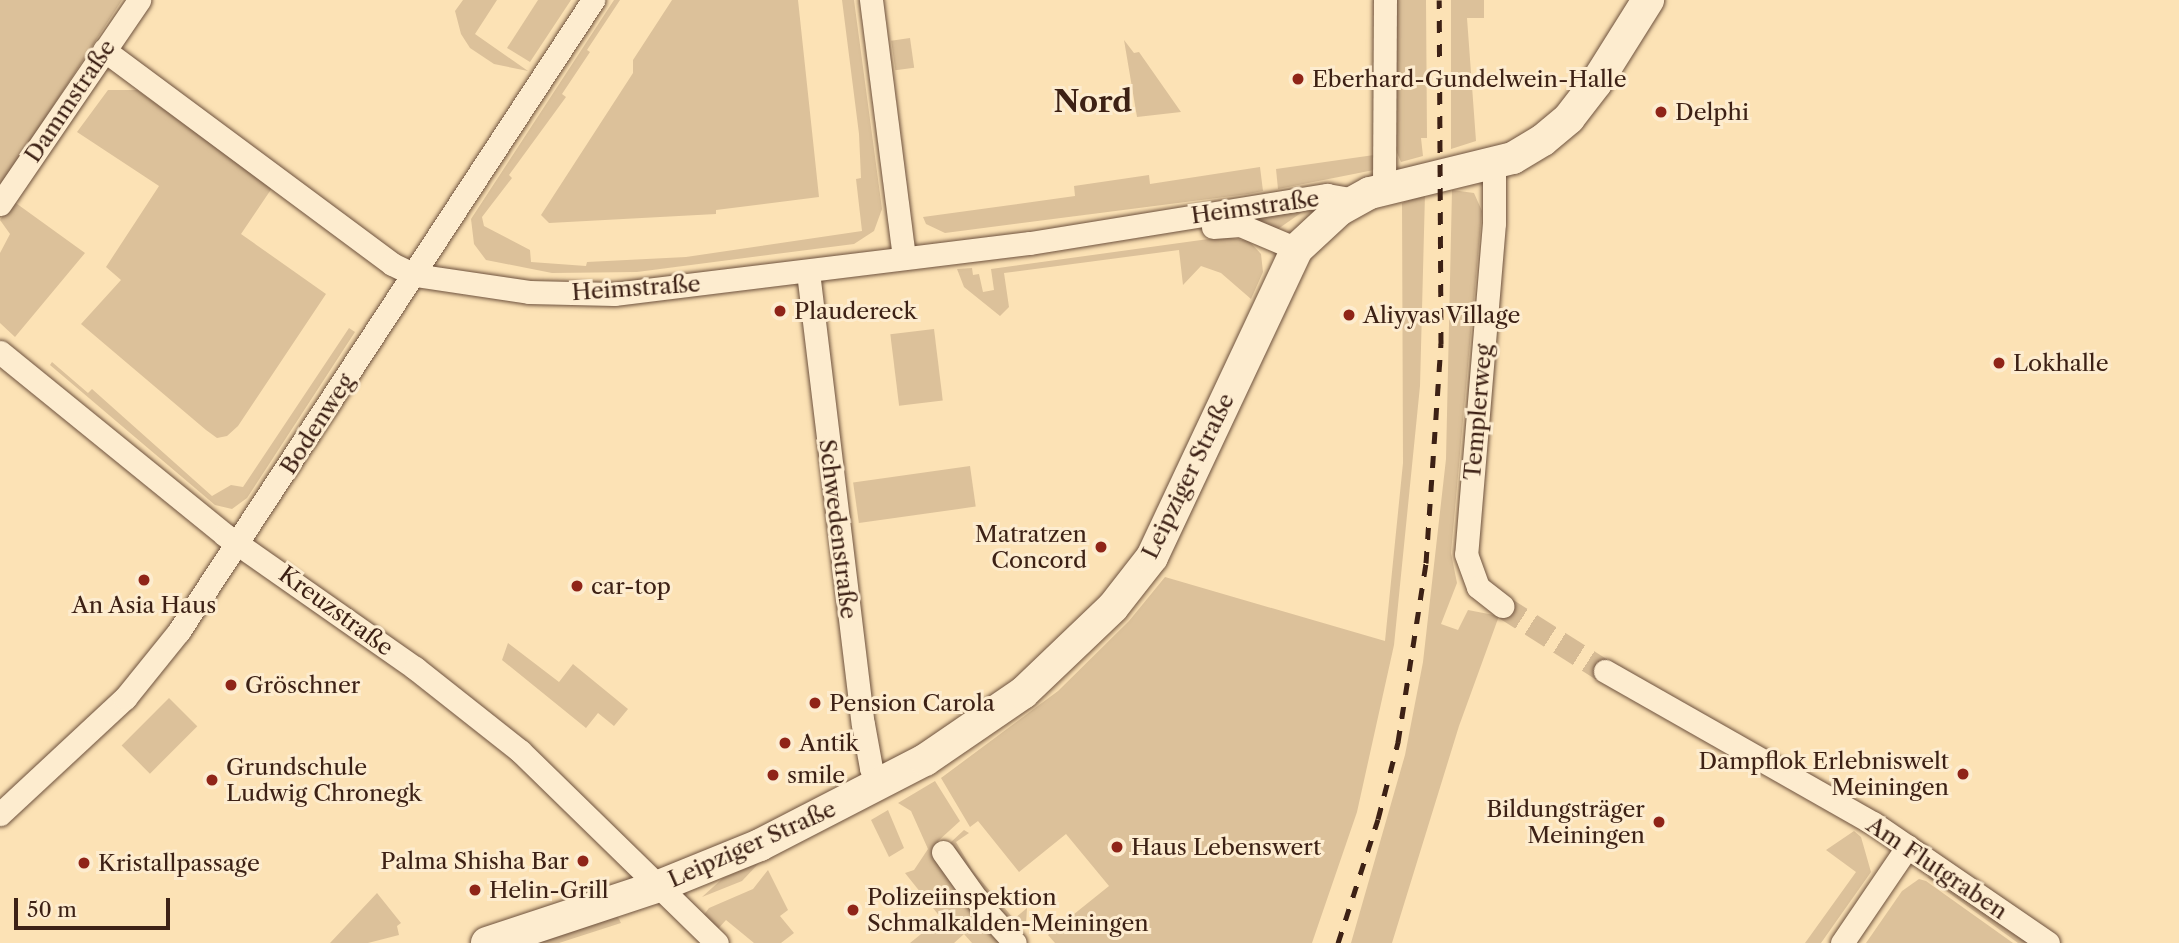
<!DOCTYPE html>
<meta charset="utf-8">
<style>
body{margin:0}
#map{position:relative;width:2179px;height:943px;overflow:hidden;background:#fce2b5;font-family:"Libre Caslon Text",serif}
div>[style]{position:absolute}
.green>*{inset:0;background:#dcc19a;transform-origin:0 0}
.street-tunnel>*{height:23px;margin-top:-11.5px;transform-origin:0;background:repeating-linear-gradient(90deg,#d6bb95 0 23px,transparent 0 34px)}
.roads{filter:drop-shadow(0 0 2px #6d513d) drop-shadow(0 0 2px #6d513d)}
.street>*{height:23px;margin:-11.5px;padding:0 11.5px;transform-origin:11.5px;border-radius:11.5px;background:#fdeccf}
.secondary>*{height:32px;margin:-16px;padding:0 16px;transform-origin:16px;border-radius:16px;background:#fdeccf}
.rail>*{height:5px;margin-top:-2.5px;transform-origin:0;background:repeating-linear-gradient(90deg,#3d2115 0 12px,transparent 0 24px)}
.dots>*{width:19px;height:19px;translate:-50% -50%;box-sizing:border-box;border:4px solid #fdeccf;border-radius:50%}
span{translate:-50% -50%;white-space:nowrap;text-align:center;line-height:1.15;-webkit-text-stroke:6px #fdeccf;paint-order:stroke}
.poi-label{font-size:23px;color:#3d2115}
.left{translate:0 -50%;text-align:left}
.right{translate:-100% -50%;text-align:right}
.street-label{font-size:23px;color:#3d2115}
.district-label{font-size:30px;color:#3d2115;font-weight:700}
.scale{position:absolute;left:14px;top:898px;width:156px;height:32px;box-sizing:border-box;border:4px solid #3d2115;border-top:0;padding-left:9px;font-size:21px;line-height:24px;white-space:nowrap;color:#3d2115;-webkit-text-stroke:5px #fdeccf;paint-order:stroke}
</style>
<div id="map">
<div class="green">
<i style="clip-path:polygon(0 0,122px 0,0 188px)"></i>
<i style="clip-path:polygon(463px 0,497px 0,475px 34px,528px 71px,494px 64px,470px 48px,461px 34px,455px 11px)"></i>
<i style="clip-path:polygon(538px 0,571px 0,530px 62px,507px 48px)"></i>
<i style="clip-path:polygon(614px 0,620px 0,587px 50px,590px 52px,562px 94px,566px 97px,509px 175px,512px 178px,482px 217px,484px 226px,530px 250px,531px 262px,586px 266px,587px 262px,686px 257px,862px 231px,856px 179px,861px 178px,859px 134px,842px 0,854px 0,882px 209px,874px 231px,854px 244px,637px 272px,552px 273px,486px 260px,474px 244px,471px 219px)"></i>
<i style="clip-path:polygon(672px 0,798px 0,819px 197px,716px 210px,716px 214px,549px 223px,541px 215px,633px 73px,633px 60px)"></i>
<i style="clip-path:polygon(1395px 0,1426px 0,1427px 138px,1421px 138px,1423px 156px,1401px 162px,1395px 148px)"></i>
<i style="clip-path:polygon(1451px 0,1484px 0,1484px 18px,1467px 18px,1476px 141px,1451px 149px)"></i>
<i style="left:910px;top:38px;width:30px;height:19px;rotate:82deg"></i>
<i style="clip-path:polygon(1124px 40px,1134px 53px,1139px 52px,1181px 112px,1137px 117px)"></i>
<i style="clip-path:polygon(108px 90px,137px 90px,272px 188px,241px 234px,326px 294px,238px 426px,227px 436px,217px 438px,206px 430px,81px 324px,121px 280px,106px 267px,159px 186px,77px 132px)"></i>
<i style="clip-path:polygon(1374px 155px,1374px 170px,1278px 189px,1276px 169px)"></i>
<i style="clip-path:polygon(1260px 167px,1263px 191px,1248px 194px,945px 233px,926px 224px,923px 217px,1075px 196px,1074px 186px,1149px 175px,1150px 184px)"></i>
<i style="clip-path:polygon(1452px 190px,1474px 193px,1482px 211px,1451px 553px,1457px 583px,1441px 624px,1458px 630px,1468px 610px,1499px 616px,1459px 726px,1392px 943px,1351px 943px,1405px 755px,1423px 662px,1446px 459px)"></i>
<i style="clip-path:polygon(1425px 194px,1420px 386px,1394px 645px,1357px 812px,1312px 943px,1055px 943px,1048px 935px,1109px 886px,1066px 834px,1019px 872px,978px 821px,970px 827px,941px 778px,1058px 691px,1129px 621px,1165px 577px,1385px 641px,1403px 463px,1402px 203px)"></i>
<i style="clip-path:polygon(13px 201px,85px 253px,15px 337px,0 323px,0 253px,10px 234px,0 220px)"></i>
<i style="clip-path:polygon(1308px 208px,1278px 229px,1246px 215px)"></i>
<i style="clip-path:polygon(1223px 237px,1249px 241px,1261px 254px,1263px 272px,1251px 299px,1221px 273px,1201px 266px,1183px 285px,1179px 250px,1004px 273px,1009px 307px,1000px 316px,964px 287px,957px 269px,972px 268px,973px 275px,979px 274px,983px 292px,994px 290px,991px 269px)"></i>
<i style="clip-path:polygon(349px 328px,355px 332px,247px 498px,232px 509px,215px 505px,50px 365px,52px 362px,88px 393px,92px 389px,212px 496px,231px 485px,243px 487px)"></i>
<i style="left:934px;top:329px;width:72px;height:44px;rotate:83deg"></i>
<i style="left:970px;top:466px;width:41px;height:118px;rotate:82deg"></i>
<i style="clip-path:polygon(508px 643px,559px 682px,573px 664px,628px 709px,614px 726px,598px 713px,586px 728px,502px 660px)"></i>
<i style="left:169px;top:698px;width:40px;height:67px;rotate:45deg"></i>
<i style="clip-path:polygon(935px 781px,960px 821px,938px 841px,1001px 943px,972px 943px,964px 934px,954px 943px,910px 943px,941px 918px,905px 873px,914px 870px,928px 849px,911px 811px,898px 803px)"></i>
<i style="clip-path:polygon(888px 810px,904px 848px,889px 857px,871px 820px)"></i>
<i style="clip-path:polygon(964px 830px,969px 833px,956px 842px,973px 871px,1014px 919px,1027px 908px,1026px 924px,1015px 926px,968px 872px,950px 843px)"></i>
<i style="clip-path:polygon(1854px 831px,1861px 837px,1871px 872px,1821px 943px,1805px 943px,1856px 872px,1826px 850px)"></i>
<i style="clip-path:polygon(760px 862px,742px 881px,702px 897px,723px 878px)"></i>
<i style="clip-path:polygon(768px 870px,788px 910px,780px 916px,794px 933px,781px 943px,754px 943px,726px 920px,716px 931px,703px 916px,709px 908px,753px 889px)"></i>
<i style="clip-path:polygon(1927px 877px,1947px 881px,2036px 943px,2018px 943px)"></i>
<i style="clip-path:polygon(1919px 879px,1926px 881px,2013px 943px,1866px 943px,1902px 891px)"></i>
<i style="clip-path:polygon(377px 893px,401px 923px,397px 926px,399px 935px,368px 943px,330px 943px)"></i>
<i style="clip-path:polygon(617px 915px,621px 923px,559px 943px,526px 943px)"></i>
</div>
<div class="street-tunnel">
<i style="left:1502px;top:606px;width:122px;rotate:32.3deg"></i>
</div>
<div class="roads">
<div class="street">
<i style="left:871px;top:0;width:259px;rotate:82.7deg"></i>
<i style="left:104px;top:50px;width:359px;rotate:36.6deg"></i>
<i style="left:392px;top:264px;width:25px;rotate:26deg"></i>
<i style="left:415px;top:275px;width:115px;rotate:8.5deg"></i>
<i style="left:529px;top:292px;width:85px;rotate:1.3deg"></i>
<i style="left:614px;top:294px;width:419px;rotate:-7deg"></i>
<i style="left:1030px;top:243px;width:301px;rotate:-9.2deg"></i>
<i style="left:1327px;top:195px;width:29px;rotate:10deg"></i>
<i style="left:1494px;top:163px;width:60px;rotate:90deg"></i>
<i style="left:1494px;top:223px;width:332px;rotate:94.8deg"></i>
<i style="left:1466px;top:554px;width:35px;rotate:70deg"></i>
<i style="left:1478px;top:587px;width:31px;rotate:38deg"></i>
<i style="left:1384px;top:188px;width:188px;rotate:-89.7deg"></i>
<i style="left:0;top:204px;width:247px;rotate:-55.7deg"></i>
<i style="left:1213px;top:227px;width:27px;rotate:-4deg"></i>
<i style="left:1240px;top:225px;width:62px;rotate:22.8deg"></i>
<i style="left:808px;top:272px;width:455px;rotate:83.1deg"></i>
<i style="left:863px;top:724px;width:45px;rotate:79.7deg"></i>
<i style="left:871px;top:768px;width:18px;rotate:63deg"></i>
<i style="left:0;top:352px;width:290px;rotate:39.1deg"></i>
<i style="left:225px;top:535px;width:232px;rotate:35deg"></i>
<i style="left:415px;top:668px;width:134px;rotate:38.3deg"></i>
<i style="left:520px;top:751px;width:275px;rotate:44.3deg"></i>
<i style="left:1605px;top:671px;width:308px;rotate:29.6deg"></i>
<i style="left:1873px;top:823px;width:212px;rotate:34.4deg"></i>
<i style="left:0;top:814px;width:171px;rotate:-42.9deg"></i>
<i style="left:125px;top:698px;width:86px;rotate:-51.1deg"></i>
<i style="left:179px;top:631px;width:755px;rotate:-56.73deg"></i>
<i style="left:943px;top:852px;width:69px;rotate:54.5deg"></i>
<i style="left:983px;top:908px;width:47px;rotate:47.6deg"></i>
<i style="left:1842px;top:943px;width:117px;rotate:-55.8deg"></i>
</div>
<div class="secondary">
<i style="left:487px;top:943px;width:181px;rotate:-18.3deg"></i>
<i style="left:659px;top:886px;width:109px;rotate:-22.1deg"></i>
<i style="left:760px;top:845px;width:186px;rotate:-27.3deg"></i>
<i style="left:925px;top:760px;width:119px;rotate:-34.4deg"></i>
<i style="left:1023px;top:693px;width:124px;rotate:-43.7deg"></i>
<i style="left:1113px;top:607px;width:63px;rotate:-52deg"></i>
<i style="left:1152px;top:557px;width:340px;rotate:-64.8deg"></i>
<i style="left:1297px;top:249px;width:57px;rotate:-42.9deg"></i>
<i style="left:1339px;top:210px;width:35px;rotate:-29deg"></i>
<i style="left:1370px;top:193px;width:147px;rotate:-13.8deg"></i>
<i style="left:1513px;top:158px;width:35px;rotate:-31deg"></i>
<i style="left:1543px;top:140px;width:34px;rotate:-40deg"></i>
<i style="left:1569px;top:118px;width:44px;rotate:-52.4deg"></i>
<i style="left:1596px;top:83px;width:98px;rotate:-57.9deg"></i>
</div>
</div>
<div class="rail">
<i style="left:1338px;top:943px;width:130px;rotate:-72.1deg"></i>
<i style="left:1378px;top:819px;width:80px;rotate:-75.4deg"></i>
<i style="left:1398px;top:742px;width:181px;rotate:-81.1deg"></i>
<i style="left:1426px;top:563px;width:220px;rotate:-86.1deg"></i>
<i style="left:1441px;top:344px;width:344px;rotate:-90.3deg"></i>
</div>
<div class="dots">
<i style="left:1298px;top:79px;background:#8f2418"></i>
<i style="left:1661px;top:112px;background:#8f2418"></i>
<i style="left:780px;top:311px;background:#8f2418"></i>
<i style="left:1349px;top:315px;background:#8f2418"></i>
<i style="left:1999px;top:363px;background:#8f2418"></i>
<i style="left:1101px;top:547px;background:#8f2418"></i>
<i style="left:144px;top:580px;background:#8f2418"></i>
<i style="left:577px;top:586px;background:#8f2418"></i>
<i style="left:231px;top:685px;background:#8f2418"></i>
<i style="left:815px;top:703px;background:#8f2418"></i>
<i style="left:785px;top:743px;background:#8f2418"></i>
<i style="left:1963px;top:774px;background:#8f2418"></i>
<i style="left:773px;top:775px;background:#8f2418"></i>
<i style="left:212px;top:780px;background:#8f2418"></i>
<i style="left:1659px;top:822px;background:#8f2418"></i>
<i style="left:1117px;top:847px;background:#8f2418"></i>
<i style="left:583px;top:861px;background:#8f2418"></i>
<i style="left:84px;top:863px;background:#8f2418"></i>
<i style="left:475px;top:890px;background:#8f2418"></i>
<i style="left:853px;top:910px;background:#8f2418"></i>
</div>
<div class="poi-label">
<span class="left" style="left:1312px;top:79px">Eberhard-Gundelwein-Halle</span>
<span class="left" style="left:1675px;top:112px">Delphi</span>
<span class="left" style="left:794px;top:311px">Plaudereck</span>
<span class="left" style="left:1363px;top:315px">Aliyyas Village</span>
<span class="left" style="left:2013px;top:363px">Lokhalle</span>
<span class="right" style="left:1087px;top:547px">Matratzen<br>Concord</span>
<span class="left" style="left:591px;top:586px">car-top</span>
<span style="left:144px;top:605px">An Asia Haus</span>
<span class="left" style="left:245px;top:685px">Gröschner</span>
<span class="left" style="left:829px;top:703px">Pension Carola</span>
<span class="left" style="left:799px;top:743px">Antik</span>
<span class="right" style="left:1949px;top:774px">Dampflok Erlebniswelt<br>Meiningen</span>
<span class="left" style="left:226px;top:780px">Grundschule<br>Ludwig Chronegk</span>
<span class="left" style="left:787px;top:775px">smile</span>
<span class="right" style="left:1645px;top:822px">Bildungsträger<br>Meiningen</span>
<span class="left" style="left:1131px;top:847px">Haus Lebenswert</span>
<span class="right" style="left:569px;top:861px">Palma Shisha Bar</span>
<span class="left" style="left:98px;top:863px">Kristallpassage</span>
<span class="left" style="left:489px;top:890px">Helin-Grill</span>
<span class="left" style="left:867px;top:910px">Polizeiinspektion<br>Schmalkalden-Meiningen</span>
</div>
<div class="street-label">
<span style="left:70px;top:101px;rotate:-56deg">Dammstraße</span>
<span style="left:1255px;top:207px;rotate:-8deg">Heimstraße</span>
<span style="left:636px;top:288px;rotate:-4deg">Heimstraße</span>
<span style="left:1478px;top:412px;rotate:-85deg">Templerweg</span>
<span style="left:317px;top:424px;rotate:-57deg">Bodenweg</span>
<span style="left:1188px;top:476px;rotate:-64deg">Leipziger Straße</span>
<span style="left:838px;top:529px;rotate:83deg">Schwedenstraße</span>
<span style="left:336px;top:611px;rotate:36deg">Kreuzstraße</span>
<span style="left:752px;top:844px;rotate:-24deg">Leipziger Straße</span>
<span style="left:1937px;top:868px;rotate:34deg">Am Flutgraben</span>
</div>
<div class="district-label">
<span style="left:1093px;top:102px">Nord</span>
</div>
<div class="scale">50 m</div>
</div>
